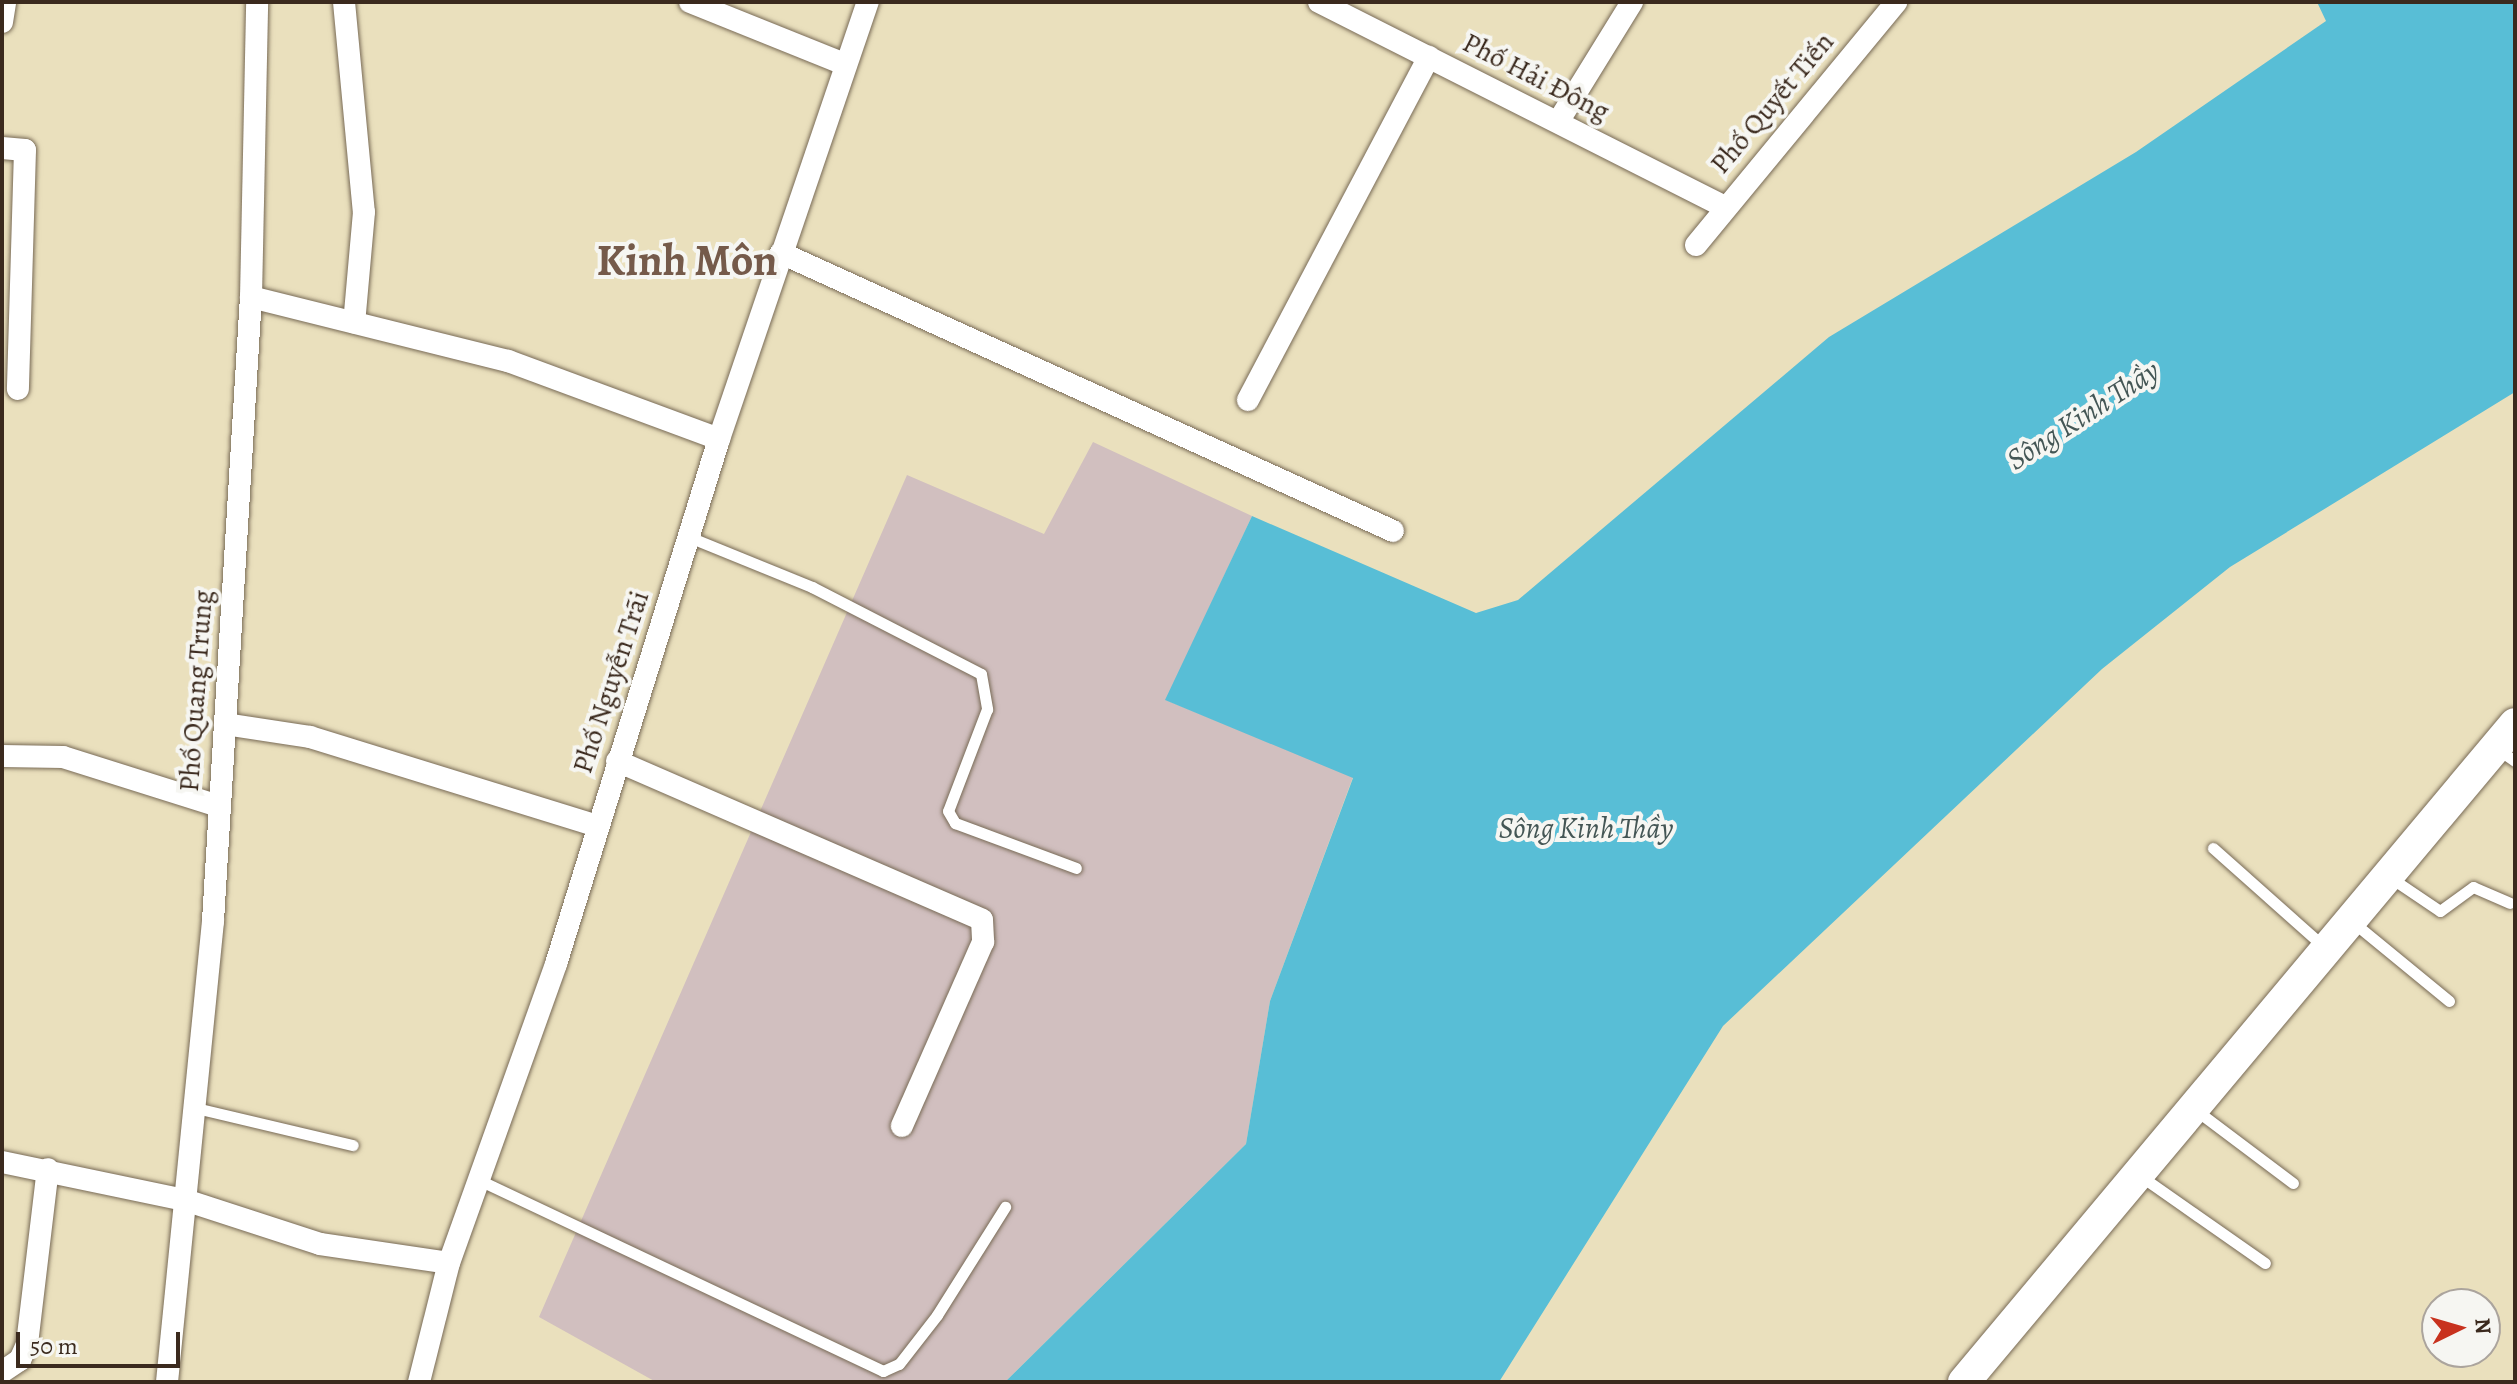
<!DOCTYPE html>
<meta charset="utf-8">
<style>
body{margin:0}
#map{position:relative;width:2517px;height:1384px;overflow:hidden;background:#eae0bd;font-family:Alegreya,serif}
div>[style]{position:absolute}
.industrial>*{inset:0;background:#d1bfbf}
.water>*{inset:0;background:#58bed6}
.roads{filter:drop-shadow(0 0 2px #786a56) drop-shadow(0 0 2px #786a56)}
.lane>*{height:11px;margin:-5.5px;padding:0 5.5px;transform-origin:5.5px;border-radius:5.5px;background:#fff}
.street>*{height:22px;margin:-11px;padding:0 11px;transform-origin:11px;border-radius:11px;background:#fff}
.secondary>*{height:32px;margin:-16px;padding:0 16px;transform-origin:16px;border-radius:16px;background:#fff}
span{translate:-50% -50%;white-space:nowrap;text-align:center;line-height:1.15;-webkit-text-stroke:8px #f6f6f2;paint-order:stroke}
.street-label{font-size:28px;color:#3b2a1e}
.water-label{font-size:30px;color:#445655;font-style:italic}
.town-label{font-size:44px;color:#755a4a;font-weight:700}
.frame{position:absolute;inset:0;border:4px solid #3b2a1e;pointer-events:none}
.north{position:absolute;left:2421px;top:1288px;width:80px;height:80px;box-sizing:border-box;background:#f6f6f2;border:2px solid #aba49d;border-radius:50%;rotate:85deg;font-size:22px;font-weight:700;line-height:32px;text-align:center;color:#3b2a1e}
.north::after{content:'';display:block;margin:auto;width:28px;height:36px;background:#c8321e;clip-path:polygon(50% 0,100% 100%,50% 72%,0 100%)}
.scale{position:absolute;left:16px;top:1332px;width:164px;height:36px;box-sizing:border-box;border:4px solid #3b2a1e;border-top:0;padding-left:10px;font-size:24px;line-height:28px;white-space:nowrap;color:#3b2a1e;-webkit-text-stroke:6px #f6f6f2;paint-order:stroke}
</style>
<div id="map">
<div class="industrial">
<i style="clip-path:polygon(1093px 442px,1252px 516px,1166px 700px,1353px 777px,1270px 1001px,1246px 1144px,1005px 1382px,656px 1382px,539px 1317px,907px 475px,1044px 534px)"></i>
</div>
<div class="water">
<i style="clip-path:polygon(2317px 2px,2515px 2px,2515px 392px,2230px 567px,2102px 669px,1723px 1026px,1499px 1382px,1005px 1382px,1246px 1144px,1270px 1001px,1353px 778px,1165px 700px,1252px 516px,1476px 613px,1518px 600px,1829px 337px,2136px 152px,2326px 21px)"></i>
</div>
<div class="roads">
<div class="lane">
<i style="left:689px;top:537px;width:133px;rotate:22.1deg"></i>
<i style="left:812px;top:587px;width:190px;rotate:27.2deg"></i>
<i style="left:981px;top:674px;width:36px;rotate:80deg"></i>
<i style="left:987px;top:709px;width:109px;rotate:110.9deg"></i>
<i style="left:948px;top:811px;width:14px;rotate:60deg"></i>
<i style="left:955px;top:823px;width:129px;rotate:20.4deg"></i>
<i style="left:2499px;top:750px;width:19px;rotate:35deg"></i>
<i style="left:2213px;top:848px;width:147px;rotate:41.7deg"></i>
<i style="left:2391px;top:878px;width:59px;rotate:34deg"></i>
<i style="left:2440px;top:911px;width:41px;rotate:-36deg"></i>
<i style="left:2473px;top:887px;width:40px;rotate:23.4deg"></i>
<i style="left:2354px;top:923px;width:123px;rotate:39.4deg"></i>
<i style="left:196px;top:1108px;width:161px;rotate:13.3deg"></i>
<i style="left:2197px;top:1111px;width:120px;rotate:36.9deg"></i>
<i style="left:2142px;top:1177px;width:150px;rotate:35deg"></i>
<i style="left:479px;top:1180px;width:447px;rotate:25.3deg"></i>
<i style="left:883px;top:1371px;width:17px;rotate:-24deg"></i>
<i style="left:899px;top:1364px;width:62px;rotate:-52.2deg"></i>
<i style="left:937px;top:1315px;width:128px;rotate:-57.8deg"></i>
</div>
<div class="street">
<i style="left:344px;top:2px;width:211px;rotate:84.6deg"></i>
<i style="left:364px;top:212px;width:111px;rotate:95.1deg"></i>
<i style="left:690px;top:2px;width:164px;rotate:21.9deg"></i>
<i style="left:1319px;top:2px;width:455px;rotate:26.8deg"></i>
<i style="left:2px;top:22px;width:20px;rotate:-81deg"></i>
<i style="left:1558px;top:122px;width:141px;rotate:-58.3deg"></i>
<i style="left:2px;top:148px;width:23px;rotate:5deg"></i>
<i style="left:25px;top:150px;width:239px;rotate:91.7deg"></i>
<i style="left:1696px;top:245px;width:315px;rotate:-50.5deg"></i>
<i style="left:781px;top:253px;width:672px;rotate:24.43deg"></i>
<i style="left:251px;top:297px;width:265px;rotate:14deg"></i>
<i style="left:508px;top:361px;width:225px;rotate:20.3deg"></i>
<i style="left:1248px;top:400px;width:388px;rotate:-62.2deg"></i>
<i style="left:225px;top:724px;width:86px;rotate:8.7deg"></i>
<i style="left:310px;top:737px;width:300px;rotate:17.2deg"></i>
<i style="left:2px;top:756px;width:61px;rotate:0.9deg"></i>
<i style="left:63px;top:757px;width:163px;rotate:17.5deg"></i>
<i style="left:617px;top:761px;width:398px;rotate:23.5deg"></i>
<i style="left:982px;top:920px;width:22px;rotate:87deg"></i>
<i style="left:983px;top:942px;width:201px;rotate:113.8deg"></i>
<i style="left:2px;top:1162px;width:190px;rotate:11.8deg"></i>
<i style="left:188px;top:1201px;width:139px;rotate:18deg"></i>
<i style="left:320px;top:1244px;width:130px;rotate:8.4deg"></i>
<i style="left:2px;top:1372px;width:22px;rotate:-34deg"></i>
<i style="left:20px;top:1360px;width:17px;rotate:-66deg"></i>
<i style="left:27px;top:1344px;width:176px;rotate:-83.2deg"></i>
<i style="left:167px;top:1382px;width:463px;rotate:-84.3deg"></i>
<i style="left:213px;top:921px;width:625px;rotate:-86.52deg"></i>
<i style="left:251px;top:297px;width:295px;rotate:-88.8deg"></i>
<i style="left:419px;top:1382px;width:123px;rotate:-75.9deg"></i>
<i style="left:449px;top:1263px;width:318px;rotate:-70.3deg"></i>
<i style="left:556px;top:964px;width:550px;rotate:-72.75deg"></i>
<i style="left:719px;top:439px;width:462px;rotate:-71.2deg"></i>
</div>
<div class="secondary">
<i style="left:1964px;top:1382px;width:858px;rotate:-50.06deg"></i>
</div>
</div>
<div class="street-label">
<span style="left:1536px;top:77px;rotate:27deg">Phố Hải Đông</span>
<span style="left:1772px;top:103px;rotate:-50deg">Phố Quyết Tiến</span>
<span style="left:611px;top:682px;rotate:-72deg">Phố Nguyễn Trãi</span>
<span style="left:196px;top:691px;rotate:-86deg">Phố Quang Trung</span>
</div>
<div class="water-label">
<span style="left:2083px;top:415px;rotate:-33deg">Sông Kinh Thầy</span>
<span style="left:1586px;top:828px">Sông Kinh Thầy</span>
</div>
<div class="town-label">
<span style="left:687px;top:260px">Kinh Môn</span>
</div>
<div class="frame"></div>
<div class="north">N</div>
<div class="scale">50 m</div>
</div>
